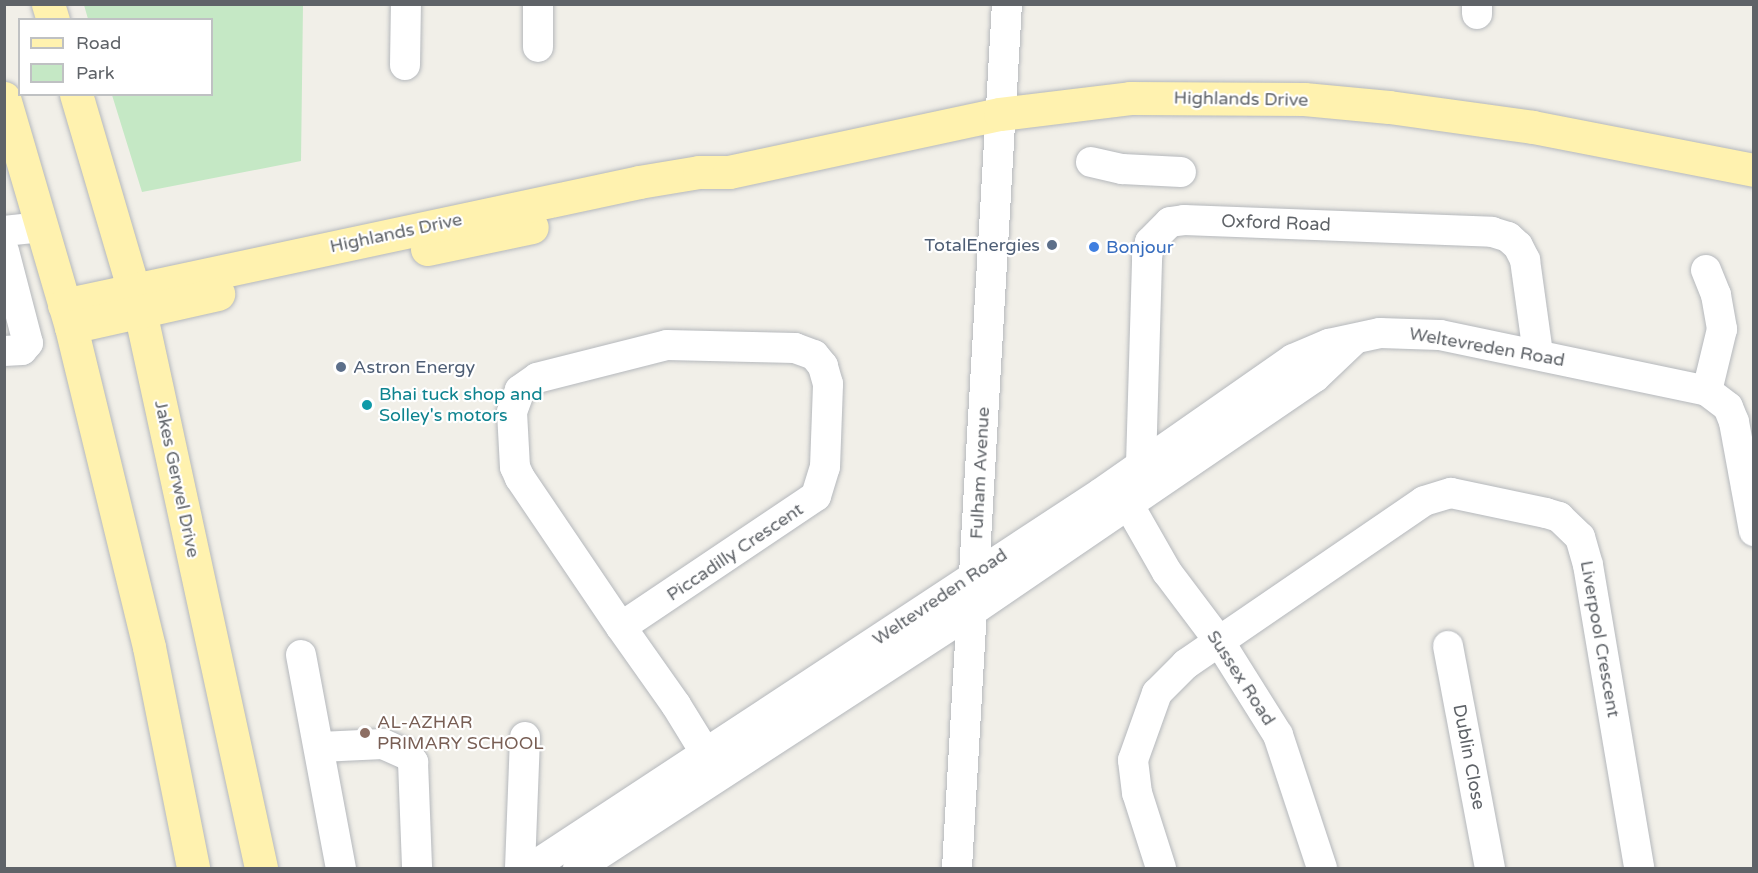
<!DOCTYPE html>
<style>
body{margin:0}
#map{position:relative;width:1758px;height:873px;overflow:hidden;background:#f1efe8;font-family:"Varela Round",sans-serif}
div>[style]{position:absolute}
.green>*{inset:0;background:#c5e8c5}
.roads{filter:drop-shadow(0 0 2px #b5b8bc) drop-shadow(0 0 2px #b5b8bc)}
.minor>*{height:30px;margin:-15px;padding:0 15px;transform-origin:15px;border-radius:15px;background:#fff}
.major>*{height:33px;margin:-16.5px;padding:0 16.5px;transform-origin:16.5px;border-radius:16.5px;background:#fff2af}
.dots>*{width:16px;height:16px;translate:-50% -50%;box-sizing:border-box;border:3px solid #fff;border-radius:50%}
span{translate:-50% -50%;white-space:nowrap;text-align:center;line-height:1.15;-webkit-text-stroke:4.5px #fff;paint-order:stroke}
.street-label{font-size:18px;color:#5f6368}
.service-label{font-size:18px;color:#4e5e75}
.right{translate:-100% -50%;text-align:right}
.left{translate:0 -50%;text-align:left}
.shop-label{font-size:18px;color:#366cbe}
.culture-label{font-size:18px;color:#0d838f}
.education-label{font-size:18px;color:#785e54}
.frame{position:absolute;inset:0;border:6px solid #5f6368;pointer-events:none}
.legend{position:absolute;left:18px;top:18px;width:195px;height:78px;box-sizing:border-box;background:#fff;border:2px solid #bfc1c3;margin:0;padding:8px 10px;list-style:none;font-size:18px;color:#5f6368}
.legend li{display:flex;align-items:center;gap:12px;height:30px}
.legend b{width:30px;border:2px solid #bfc1c3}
</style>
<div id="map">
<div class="green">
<i style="clip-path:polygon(84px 5px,303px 5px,301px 161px,142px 192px,112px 95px,212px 94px,212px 20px,88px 19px)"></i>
</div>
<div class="roads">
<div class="minor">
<i style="left:1477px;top:4px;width:10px;rotate:90deg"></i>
<i style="left:538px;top:47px;width:43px;rotate:-90deg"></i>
<i style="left:405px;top:65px;width:61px;rotate:-89.1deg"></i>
<i style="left:1091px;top:162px;width:32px;rotate:13deg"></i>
<i style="left:1122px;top:169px;width:59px;rotate:2.9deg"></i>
<i style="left:4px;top:231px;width:38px;rotate:-6deg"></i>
<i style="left:4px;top:251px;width:95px;rotate:75.4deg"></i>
<i style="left:28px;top:343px;width:9px;rotate:131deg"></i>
<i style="left:22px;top:350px;width:18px;rotate:177deg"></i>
<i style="left:1706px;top:270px;width:27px;rotate:68deg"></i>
<i style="left:1716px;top:295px;width:35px;rotate:80deg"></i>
<i style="left:1722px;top:329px;width:64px;rotate:103.6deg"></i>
<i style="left:1149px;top:476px;width:14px;rotate:-124deg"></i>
<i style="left:1141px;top:464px;width:207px;rotate:-88.3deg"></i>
<i style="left:1147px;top:257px;width:15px;rotate:-79deg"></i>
<i style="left:1150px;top:242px;width:28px;rotate:-45deg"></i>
<i style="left:1170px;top:222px;width:14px;rotate:-8deg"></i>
<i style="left:1184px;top:220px;width:308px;rotate:2.2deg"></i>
<i style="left:1492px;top:232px;width:17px;rotate:17deg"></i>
<i style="left:1508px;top:237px;width:13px;rotate:42deg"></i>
<i style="left:1518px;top:246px;width:16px;rotate:63deg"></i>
<i style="left:1525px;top:260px;width:95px;rotate:82.1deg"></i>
<i style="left:1119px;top:488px;width:97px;rotate:60.3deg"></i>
<i style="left:1167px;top:572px;width:86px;rotate:53deg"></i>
<i style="left:1219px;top:641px;width:111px;rotate:57.9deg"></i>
<i style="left:1278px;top:735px;width:140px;rotate:71.7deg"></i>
<i style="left:621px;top:627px;width:235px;rotate:-33.9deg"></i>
<i style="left:816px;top:496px;width:30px;rotate:-73deg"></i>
<i style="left:825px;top:467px;width:83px;rotate:-87.9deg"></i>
<i style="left:828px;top:384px;width:19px;rotate:-106deg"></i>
<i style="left:823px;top:366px;width:14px;rotate:-129deg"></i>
<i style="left:814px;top:355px;width:20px;rotate:-160deg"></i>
<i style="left:795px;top:348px;width:128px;rotate:-178.7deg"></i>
<i style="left:667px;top:345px;width:134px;rotate:165.8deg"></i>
<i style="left:537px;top:378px;width:21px;rotate:145deg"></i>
<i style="left:520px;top:390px;width:23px;rotate:110deg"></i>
<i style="left:512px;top:412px;width:55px;rotate:86.9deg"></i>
<i style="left:515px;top:467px;width:12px;rotate:66deg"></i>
<i style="left:520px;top:478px;width:180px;rotate:55.9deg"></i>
<i style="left:621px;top:627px;width:95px;rotate:54.8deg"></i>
<i style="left:676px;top:705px;width:82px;rotate:58.4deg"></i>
<i style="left:1448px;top:646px;width:226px;rotate:79.3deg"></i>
<i style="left:301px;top:655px;width:217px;rotate:79.4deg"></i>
<i style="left:320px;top:747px;width:63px;rotate:-2.7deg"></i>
<i style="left:383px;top:744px;width:27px;rotate:24deg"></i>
<i style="left:408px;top:755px;width:9px;rotate:54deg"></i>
<i style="left:413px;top:762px;width:106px;rotate:87.8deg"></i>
<i style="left:520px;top:868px;width:131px;rotate:-87.8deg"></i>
<i style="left:531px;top:868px;width:682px;rotate:-33.34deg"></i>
<i style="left:1101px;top:493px;width:234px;rotate:-34.9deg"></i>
<i style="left:1293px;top:359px;width:39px;rotate:-23deg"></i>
<i style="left:1329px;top:344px;width:52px;rotate:-12.2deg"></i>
<i style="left:1380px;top:333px;width:60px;rotate:1.9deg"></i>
<i style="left:1440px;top:335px;width:273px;rotate:11.8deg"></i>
<i style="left:1707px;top:391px;width:26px;rotate:37deg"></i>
<i style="left:1728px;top:407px;width:16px;rotate:68deg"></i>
<i style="left:1734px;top:422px;width:111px;rotate:79.6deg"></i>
<i style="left:578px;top:868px;width:470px;rotate:-33.1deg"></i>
<i style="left:972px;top:611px;width:415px;rotate:-34.3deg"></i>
<i style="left:1315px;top:377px;width:54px;rotate:-43.5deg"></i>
<i style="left:957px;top:868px;width:865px;rotate:-86.69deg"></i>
<i style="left:1161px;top:868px;width:79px;rotate:-107.7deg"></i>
<i style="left:1137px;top:793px;width:33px;rotate:-97deg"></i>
<i style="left:1133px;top:760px;width:71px;rotate:-70.3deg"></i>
<i style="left:1157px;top:693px;width:41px;rotate:-45deg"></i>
<i style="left:1186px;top:664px;width:288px;rotate:-34.4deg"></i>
<i style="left:1424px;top:501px;width:28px;rotate:-17deg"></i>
<i style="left:1451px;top:493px;width:97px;rotate:11.9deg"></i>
<i style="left:1546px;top:513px;width:14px;rotate:17deg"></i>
<i style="left:1559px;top:517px;width:29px;rotate:44deg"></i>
<i style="left:1580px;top:537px;width:29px;rotate:74deg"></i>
<i style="left:1588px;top:565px;width:307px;rotate:80.4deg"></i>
</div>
<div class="major">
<i style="left:48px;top:4px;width:17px;rotate:73deg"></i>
<i style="left:76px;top:94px;width:226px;rotate:73.6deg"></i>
<i style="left:140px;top:311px;width:570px;rotate:77.74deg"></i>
<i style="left:4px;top:98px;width:239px;rotate:73.7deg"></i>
<i style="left:71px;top:327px;width:329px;rotate:76.3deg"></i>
<i style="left:149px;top:647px;width:225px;rotate:78.7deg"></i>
<i style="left:427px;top:249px;width:107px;rotate:-11.8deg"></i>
<i style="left:64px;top:305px;width:588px;rotate:-12.07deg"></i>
<i style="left:639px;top:182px;width:61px;rotate:-9.5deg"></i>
<i style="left:699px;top:172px;width:30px"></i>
<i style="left:729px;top:172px;width:277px;rotate:-12.1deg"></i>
<i style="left:1000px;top:114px;width:131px;rotate:-7deg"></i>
<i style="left:1130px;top:98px;width:174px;rotate:0.3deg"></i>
<i style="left:1304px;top:99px;width:85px;rotate:5.4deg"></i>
<i style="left:1389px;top:107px;width:145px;rotate:7.9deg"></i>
<i style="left:1533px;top:127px;width:225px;rotate:11deg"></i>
<i style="left:71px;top:327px;width:151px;rotate:-12.7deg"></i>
</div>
</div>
<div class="dots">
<i style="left:1052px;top:245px;background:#5c6f8a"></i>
<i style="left:1094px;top:247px;background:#3f7fe0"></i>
<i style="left:341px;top:367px;background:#5c6f8a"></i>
<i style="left:367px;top:405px;background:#0f9aa8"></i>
<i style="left:365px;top:733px;background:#8d6e63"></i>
</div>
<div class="street-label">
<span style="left:1241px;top:99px;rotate:1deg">Highlands Drive</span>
<span style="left:1276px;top:223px;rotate:2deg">Oxford Road</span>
<span style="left:396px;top:233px;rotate:-12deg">Highlands Drive</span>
<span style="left:1487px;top:347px;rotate:10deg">Weltevreden Road</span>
<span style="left:980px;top:473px;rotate:-87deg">Fulham Avenue</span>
<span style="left:177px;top:479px;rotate:78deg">Jakes Gerwel Drive</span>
<span style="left:735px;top:552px;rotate:-34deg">Piccadilly Crescent</span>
<span style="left:940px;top:597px;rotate:-34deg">Weltevreden Road</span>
<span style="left:1600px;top:639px;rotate:80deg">Liverpool Crescent</span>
<span style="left:1241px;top:678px;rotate:57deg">Sussex Road</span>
<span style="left:1469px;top:757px;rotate:79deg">Dublin Close</span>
</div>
<div class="service-label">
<span class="right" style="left:1040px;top:245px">TotalEnergies</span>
<span class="left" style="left:353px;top:367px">Astron Energy</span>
</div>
<div class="shop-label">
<span class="left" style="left:1106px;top:247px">Bonjour</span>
</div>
<div class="culture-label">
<span class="left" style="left:379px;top:405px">Bhai tuck shop and<br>Solley's motors</span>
</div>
<div class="education-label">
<span class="left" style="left:377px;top:733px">AL-AZHAR<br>PRIMARY SCHOOL</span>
</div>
<div class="frame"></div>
<ul class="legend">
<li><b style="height:8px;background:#fff2af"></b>Road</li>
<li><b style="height:16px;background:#c5e8c5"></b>Park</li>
</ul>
</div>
